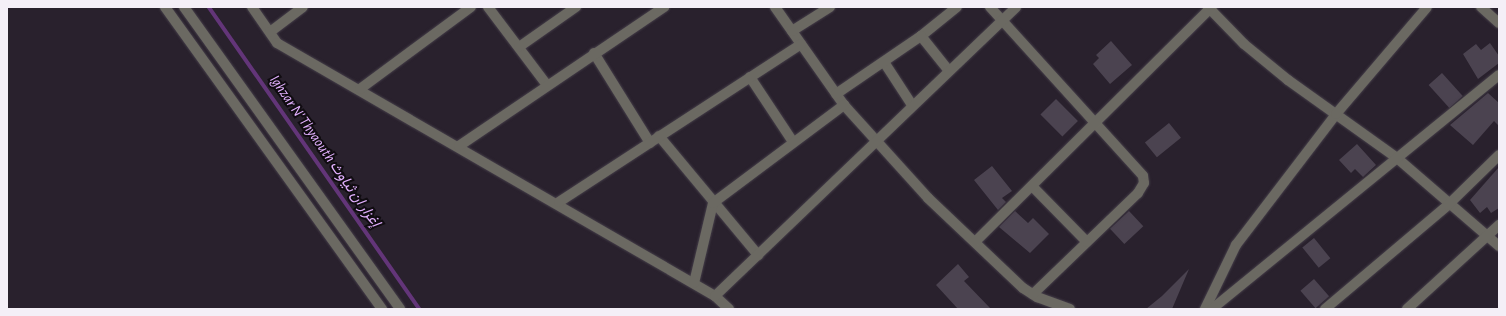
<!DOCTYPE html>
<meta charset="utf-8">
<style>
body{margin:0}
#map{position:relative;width:1506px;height:316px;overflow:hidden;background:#29212d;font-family:"Alegreya Sans",Vazirmatn,sans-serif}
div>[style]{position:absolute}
.stream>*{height:3.5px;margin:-1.75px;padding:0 1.75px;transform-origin:1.75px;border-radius:1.75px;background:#633579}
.building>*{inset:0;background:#4b4350;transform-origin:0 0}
.roads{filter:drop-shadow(0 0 1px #453e49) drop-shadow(0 0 1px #453e49)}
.minor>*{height:10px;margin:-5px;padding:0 5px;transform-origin:5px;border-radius:5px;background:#6b6962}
span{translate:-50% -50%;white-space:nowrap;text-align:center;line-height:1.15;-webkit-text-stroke:4px #100c11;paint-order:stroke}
.water-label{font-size:15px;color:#e2b0fe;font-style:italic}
.frame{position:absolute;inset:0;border:8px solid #f4eff7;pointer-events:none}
</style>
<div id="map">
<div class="stream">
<i style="left:209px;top:7px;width:368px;rotate:55.1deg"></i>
</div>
<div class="building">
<i style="clip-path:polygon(1111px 41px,1132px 65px,1110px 84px,1093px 64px,1099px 58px,1096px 55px)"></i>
<i style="clip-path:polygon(1490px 43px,1499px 56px,1499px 63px,1478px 79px,1463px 54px,1476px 44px,1481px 50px)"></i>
<i style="left:1442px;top:73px;width:31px;height:18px;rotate:48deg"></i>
<i style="clip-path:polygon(1488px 93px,1499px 103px,1499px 126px,1494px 121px,1473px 145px,1450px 125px)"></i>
<i style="left:1056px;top:99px;width:31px;height:22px;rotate:45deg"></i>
<i style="left:1169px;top:123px;width:19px;height:31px;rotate:51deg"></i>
<i style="clip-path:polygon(1357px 144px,1376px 165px,1363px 177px,1355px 169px,1351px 173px,1339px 160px)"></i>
<i style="clip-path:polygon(992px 166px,1012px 191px,1002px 198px,1006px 202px,998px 210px,974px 180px)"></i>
<i style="clip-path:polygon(1499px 167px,1499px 208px,1491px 213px,1487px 207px,1480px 213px,1470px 200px)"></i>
<i style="clip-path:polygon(1015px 211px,1028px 223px,1033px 218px,1049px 234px,1030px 253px,999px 227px)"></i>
<i style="left:1129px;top:211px;width:21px;height:26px;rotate:47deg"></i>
<i style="left:1314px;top:238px;width:26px;height:15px;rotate:51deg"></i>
<i style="clip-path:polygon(958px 264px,969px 277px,964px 281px,991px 309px,958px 309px,936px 285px)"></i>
<i style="clip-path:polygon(1189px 269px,1172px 309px,1146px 309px,1162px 296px)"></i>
<i style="left:1314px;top:279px;width:23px;height:18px;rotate:49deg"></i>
</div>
<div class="roads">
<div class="minor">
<i style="left:165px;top:7px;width:372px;rotate:54.3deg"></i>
<i style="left:184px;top:7px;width:371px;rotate:54.4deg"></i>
<i style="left:252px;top:7px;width:44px;rotate:55.2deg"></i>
<i style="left:277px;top:43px;width:506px;rotate:30.01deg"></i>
<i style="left:488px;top:7px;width:98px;rotate:52.9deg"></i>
<i style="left:775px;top:7px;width:120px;rotate:54.9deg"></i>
<i style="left:844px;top:105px;width:125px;rotate:47.9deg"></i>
<i style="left:928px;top:198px;width:131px;rotate:43.5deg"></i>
<i style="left:1023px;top:288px;width:17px;rotate:33deg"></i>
<i style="left:1037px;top:297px;width:35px;rotate:20deg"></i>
<i style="left:990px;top:7px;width:228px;rotate:47.8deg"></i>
<i style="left:1143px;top:176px;width:7px;rotate:82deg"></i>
<i style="left:1144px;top:183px;width:12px;rotate:121deg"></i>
<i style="left:1138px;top:193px;width:146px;rotate:136.1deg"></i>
<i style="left:1208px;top:7px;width:52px;rotate:45.8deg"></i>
<i style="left:1244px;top:44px;width:57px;rotate:39.3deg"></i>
<i style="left:1288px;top:80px;width:134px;rotate:35.6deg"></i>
<i style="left:1397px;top:158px;width:135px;rotate:40.8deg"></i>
<i style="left:1481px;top:7px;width:24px;rotate:42deg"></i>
<i style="left:792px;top:31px;width:45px;rotate:-32.3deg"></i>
<i style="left:270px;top:32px;width:41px;rotate:-37.1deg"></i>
<i style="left:921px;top:36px;width:46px;rotate:-38.9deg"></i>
<i style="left:519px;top:47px;width:70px;rotate:-35.1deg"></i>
<i style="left:594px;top:53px;width:106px;rotate:58.1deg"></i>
<i style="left:884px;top:62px;width:51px;rotate:56.9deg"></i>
<i style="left:750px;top:77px;width:78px;rotate:56.5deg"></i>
<i style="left:360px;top:89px;width:138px;rotate:-36.5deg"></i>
<i style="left:836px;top:94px;width:103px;rotate:-34.3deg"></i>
<i style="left:921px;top:36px;width:45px;rotate:51.3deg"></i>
<i style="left:659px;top:136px;width:155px;rotate:50.2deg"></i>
<i style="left:459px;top:146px;width:248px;rotate:-34.1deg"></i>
<i style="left:1032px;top:186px;width:78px;rotate:45.5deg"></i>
<i style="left:559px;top:202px;width:289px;rotate:-33.1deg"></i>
<i style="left:975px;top:242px;width:334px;rotate:-44.8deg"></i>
<i style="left:694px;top:283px;width:82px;rotate:-76.6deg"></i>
<i style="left:713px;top:203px;width:164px;rotate:-36.8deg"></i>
<i style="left:729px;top:309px;width:19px;rotate:-137deg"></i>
<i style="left:715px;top:296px;width:417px;rotate:-43.8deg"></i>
<i style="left:1205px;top:309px;width:71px;rotate:-64.2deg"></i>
<i style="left:1236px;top:245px;width:165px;rotate:-52.6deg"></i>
<i style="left:1336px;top:114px;width:140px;rotate:-49.6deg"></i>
<i style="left:1212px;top:309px;width:370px;rotate:-39.2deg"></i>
<i style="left:1325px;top:309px;width:161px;rotate:-40.2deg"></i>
<i style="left:1448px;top:205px;width:71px;rotate:-44.4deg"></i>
<i style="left:1407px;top:309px;width:125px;rotate:-42.4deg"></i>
</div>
</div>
<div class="water-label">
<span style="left:325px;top:151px;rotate:55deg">Ighzar N' Thyaouth إغزار ان ثياوث</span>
</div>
<div class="frame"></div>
</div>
